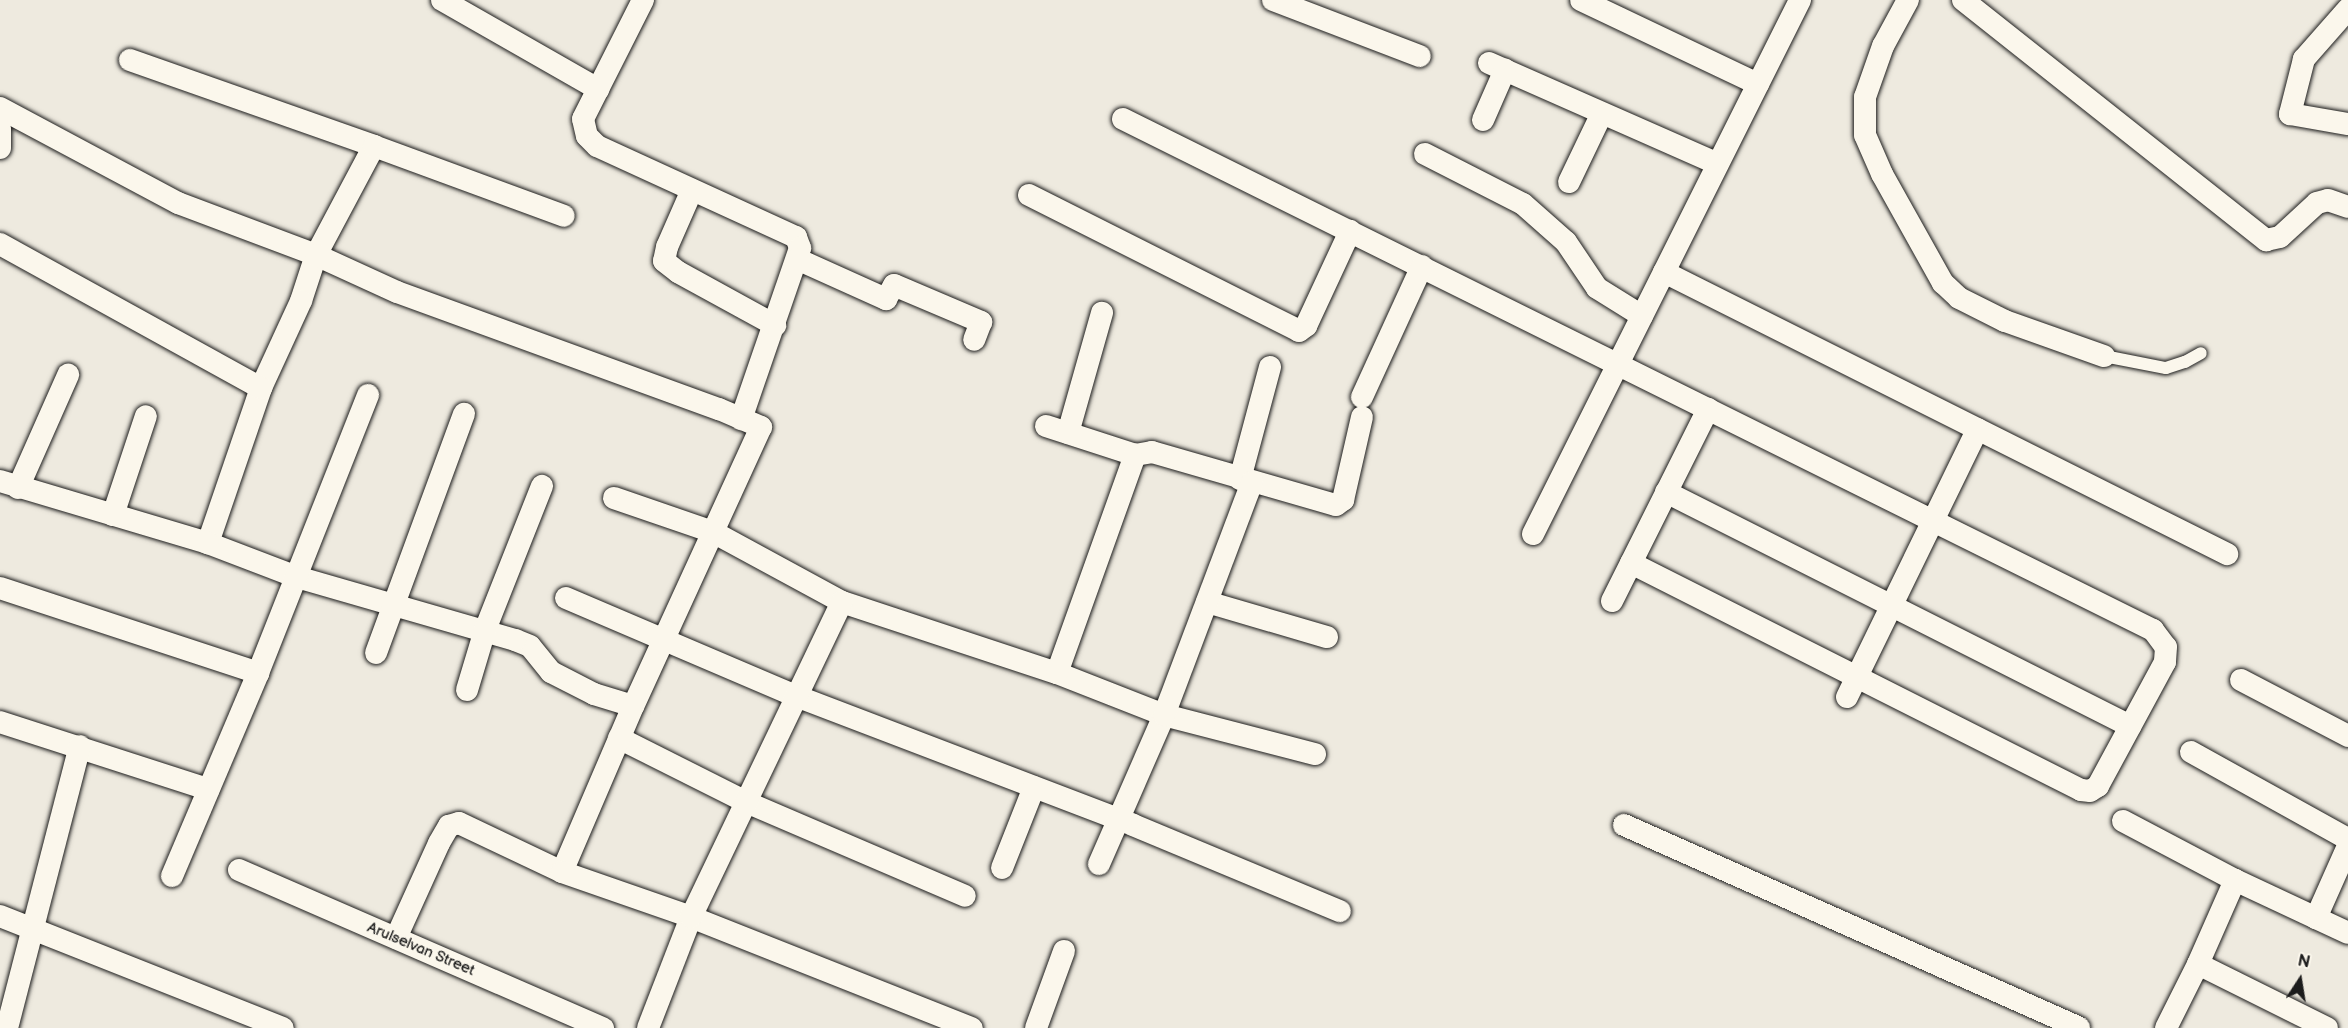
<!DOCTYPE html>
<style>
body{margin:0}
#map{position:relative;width:2348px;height:1028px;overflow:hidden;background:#eeeadf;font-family:"Balsamiq Sans",sans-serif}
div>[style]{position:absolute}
.roads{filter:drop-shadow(0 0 2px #1c1c1c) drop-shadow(0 0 2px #1c1c1c)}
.service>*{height:12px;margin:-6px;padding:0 6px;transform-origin:6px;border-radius:6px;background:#fbf7ec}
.minor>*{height:22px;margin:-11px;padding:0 11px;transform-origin:11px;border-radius:11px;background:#fbf7ec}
span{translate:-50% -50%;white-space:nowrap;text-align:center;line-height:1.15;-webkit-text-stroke:5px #fbf7ec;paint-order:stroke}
.street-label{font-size:15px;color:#1c1c1c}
.north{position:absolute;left:2270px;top:950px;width:60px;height:60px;-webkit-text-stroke:4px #fbf7ec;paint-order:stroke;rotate:12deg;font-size:16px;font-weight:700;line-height:24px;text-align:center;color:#1c1c1c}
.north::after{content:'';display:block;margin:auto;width:21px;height:27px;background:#1c1c1c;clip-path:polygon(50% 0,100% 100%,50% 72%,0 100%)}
</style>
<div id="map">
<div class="roads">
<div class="service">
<i style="left:2104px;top:356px;width:63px;rotate:11deg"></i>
<i style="left:2166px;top:368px;width:20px;rotate:-18deg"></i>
<i style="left:2185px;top:362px;width:18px;rotate:-29deg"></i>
</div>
<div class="minor">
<i style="left:442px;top:0;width:180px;rotate:29.7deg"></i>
<i style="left:643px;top:0;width:133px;rotate:116.8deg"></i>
<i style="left:583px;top:119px;width:17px;rotate:77deg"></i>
<i style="left:587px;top:136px;width:14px;rotate:45deg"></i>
<i style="left:597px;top:146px;width:219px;rotate:24.6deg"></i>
<i style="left:796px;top:237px;width:12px;rotate:70deg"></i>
<i style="left:800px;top:248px;width:181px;rotate:109deg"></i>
<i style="left:1273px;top:0;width:157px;rotate:20.9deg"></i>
<i style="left:1581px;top:0;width:196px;rotate:25.4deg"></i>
<i style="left:1908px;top:0;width:52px;rotate:118.5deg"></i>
<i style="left:1883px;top:46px;width:54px;rotate:109.4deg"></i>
<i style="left:1865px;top:97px;width:38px;rotate:90deg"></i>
<i style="left:1865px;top:135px;width:43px;rotate:66.4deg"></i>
<i style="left:1882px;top:174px;width:125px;rotate:60.8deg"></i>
<i style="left:1943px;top:283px;width:22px;rotate:43deg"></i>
<i style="left:1959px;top:298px;width:51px;rotate:26.6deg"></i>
<i style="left:2005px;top:321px;width:105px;rotate:19.5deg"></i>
<i style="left:1963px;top:0;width:387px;rotate:38.4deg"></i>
<i style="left:2266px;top:240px;width:14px;rotate:-12deg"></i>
<i style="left:2280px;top:237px;width:50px;rotate:-42.6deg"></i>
<i style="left:2317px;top:203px;width:11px;rotate:-15deg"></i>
<i style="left:2328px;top:200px;width:21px;rotate:19deg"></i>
<i style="left:2348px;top:9px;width:67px;rotate:131.3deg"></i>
<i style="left:2304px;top:59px;width:57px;rotate:104.3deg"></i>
<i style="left:2290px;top:114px;width:59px;rotate:9.8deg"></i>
<i style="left:130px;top:60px;width:259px;rotate:19.4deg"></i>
<i style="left:374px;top:146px;width:123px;rotate:118deg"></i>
<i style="left:316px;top:255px;width:48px;rotate:108.1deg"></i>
<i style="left:301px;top:301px;width:96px;rotate:114.7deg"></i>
<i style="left:261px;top:388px;width:164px;rotate:108.9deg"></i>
<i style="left:1489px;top:63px;width:250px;rotate:23.8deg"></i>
<i style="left:0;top:108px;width:202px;rotate:28.1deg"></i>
<i style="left:178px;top:203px;width:147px;rotate:20.6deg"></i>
<i style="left:316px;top:255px;width:89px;rotate:24.6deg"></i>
<i style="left:397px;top:292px;width:343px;rotate:20deg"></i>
<i style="left:719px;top:409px;width:46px;rotate:23.2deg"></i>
<i style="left:761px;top:427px;width:307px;rotate:114.6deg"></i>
<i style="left:633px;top:706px;width:41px;rotate:-162.9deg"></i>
<i style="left:594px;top:694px;width:48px;rotate:-152.9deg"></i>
<i style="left:551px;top:672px;width:33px;rotate:-129deg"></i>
<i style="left:530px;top:646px;width:16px;rotate:-158deg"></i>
<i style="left:515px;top:640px;width:227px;rotate:-163.9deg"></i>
<i style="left:297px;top:577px;width:95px;rotate:-159.1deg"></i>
<i style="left:208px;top:543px;width:217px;rotate:-163.4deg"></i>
<i style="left:1123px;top:119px;width:1150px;rotate:26.39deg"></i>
<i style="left:2153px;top:630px;width:21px;rotate:53deg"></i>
<i style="left:2166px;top:647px;width:15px;rotate:94deg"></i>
<i style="left:2165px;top:662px;width:141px;rotate:118.4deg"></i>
<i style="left:2098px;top:786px;width:9px;rotate:148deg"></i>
<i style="left:2090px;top:791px;width:9px;rotate:-174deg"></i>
<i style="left:2081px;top:790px;width:504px;rotate:-153.23deg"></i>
<i style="left:1483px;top:120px;width:55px;rotate:-66.3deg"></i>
<i style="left:0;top:129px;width:19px;rotate:90deg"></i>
<i style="left:374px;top:146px;width:202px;rotate:20.2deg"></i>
<i style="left:1425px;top:154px;width:110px;rotate:27deg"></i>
<i style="left:1523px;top:204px;width:57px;rotate:41.5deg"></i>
<i style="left:1566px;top:242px;width:55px;rotate:56deg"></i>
<i style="left:1597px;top:288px;width:53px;rotate:31.9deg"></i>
<i style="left:1569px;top:182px;width:76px;rotate:-64.4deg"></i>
<i style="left:692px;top:190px;width:62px;rotate:113.7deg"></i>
<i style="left:667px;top:247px;width:14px;rotate:102deg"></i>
<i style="left:664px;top:261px;width:18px;rotate:38deg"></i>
<i style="left:678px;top:272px;width:111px;rotate:28.7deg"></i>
<i style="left:1029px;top:195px;width:302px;rotate:26.7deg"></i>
<i style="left:1299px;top:331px;width:9px;rotate:-36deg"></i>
<i style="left:1306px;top:326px;width:105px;rotate:-65.1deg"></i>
<i style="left:0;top:244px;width:298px;rotate:28.9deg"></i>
<i style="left:797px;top:259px;width:98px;rotate:24.2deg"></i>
<i style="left:886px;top:299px;width:16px;rotate:-60deg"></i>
<i style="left:894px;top:285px;width:95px;rotate:23deg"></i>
<i style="left:981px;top:322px;width:19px;rotate:111deg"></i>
<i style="left:1664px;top:272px;width:630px;rotate:26.61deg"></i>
<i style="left:1362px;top:397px;width:144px;rotate:-65.4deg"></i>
<i style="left:1046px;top:426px;width:94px;rotate:18deg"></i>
<i style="left:1068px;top:433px;width:125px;rotate:-74.2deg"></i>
<i style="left:1240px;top:479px;width:116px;rotate:-75deg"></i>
<i style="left:18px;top:488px;width:124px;rotate:-66.1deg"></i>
<i style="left:1666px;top:492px;width:520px;rotate:26.76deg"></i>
<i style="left:614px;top:498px;width:105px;rotate:19deg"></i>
<i style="left:713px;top:532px;width:147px;rotate:28.5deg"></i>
<i style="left:842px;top:602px;width:226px;rotate:18.3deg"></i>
<i style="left:1057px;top:673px;width:115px;rotate:21.4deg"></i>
<i style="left:1164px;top:715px;width:156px;rotate:14.5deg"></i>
<i style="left:113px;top:515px;width:104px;rotate:-71.6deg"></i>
<i style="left:1533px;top:534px;width:597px;rotate:-63.43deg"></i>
<i style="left:0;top:588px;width:272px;rotate:18.2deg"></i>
<i style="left:566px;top:598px;width:250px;rotate:23.1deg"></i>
<i style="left:796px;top:696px;width:361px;rotate:20.9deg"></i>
<i style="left:1133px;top:825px;width:224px;rotate:22.6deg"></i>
<i style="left:1612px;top:601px;width:215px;rotate:-63.4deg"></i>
<i style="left:1207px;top:602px;width:125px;rotate:16.3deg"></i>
<i style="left:376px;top:653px;width:255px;rotate:-69.8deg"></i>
<i style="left:1057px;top:673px;width:232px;rotate:-70.3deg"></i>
<i style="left:1135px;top:455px;width:17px;rotate:-10deg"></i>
<i style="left:1152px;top:452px;width:191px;rotate:16.1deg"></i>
<i style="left:1336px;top:505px;width:9px;rotate:-36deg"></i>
<i style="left:1343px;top:500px;width:85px;rotate:-77.1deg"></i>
<i style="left:2241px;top:680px;width:121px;rotate:27.6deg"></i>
<i style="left:467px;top:690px;width:63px;rotate:-73.3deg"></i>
<i style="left:485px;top:630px;width:155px;rotate:-68.4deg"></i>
<i style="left:1847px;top:697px;width:298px;rotate:-64deg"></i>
<i style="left:0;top:722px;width:219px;rotate:17.9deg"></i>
<i style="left:619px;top:738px;width:142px;rotate:26.7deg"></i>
<i style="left:746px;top:802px;width:238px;rotate:23.2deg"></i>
<i style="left:2191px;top:752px;width:179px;rotate:29deg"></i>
<i style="left:2123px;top:821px;width:127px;rotate:27.8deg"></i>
<i style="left:2235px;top:880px;width:89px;rotate:25.1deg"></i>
<i style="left:1624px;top:825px;width:498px;rotate:24deg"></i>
<i style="left:2348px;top:846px;width:79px;rotate:114deg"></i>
<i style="left:2316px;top:918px;width:35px;rotate:25deg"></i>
<i style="left:1099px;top:864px;width:163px;rotate:-66.4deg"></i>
<i style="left:1164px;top:715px;width:249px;rotate:-69.3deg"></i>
<i style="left:1002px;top:868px;width:87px;rotate:-68.4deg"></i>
<i style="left:239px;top:870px;width:397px;rotate:23.5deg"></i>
<i style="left:562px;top:872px;width:181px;rotate:-66.8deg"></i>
<i style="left:172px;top:876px;width:220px;rotate:-67deg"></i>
<i style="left:258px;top:673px;width:299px;rotate:-68.4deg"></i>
<i style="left:0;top:916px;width:304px;rotate:21.6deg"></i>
<i style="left:396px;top:938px;width:104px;rotate:-65.6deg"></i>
<i style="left:439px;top:843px;width:20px;rotate:-60deg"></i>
<i style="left:449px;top:826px;width:10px;rotate:-17deg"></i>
<i style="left:459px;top:823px;width:114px;rotate:25.4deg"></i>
<i style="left:562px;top:872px;width:137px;rotate:19.2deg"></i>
<i style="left:691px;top:917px;width:302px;rotate:21.6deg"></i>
<i style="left:2198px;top:964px;width:144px;rotate:26.4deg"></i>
<i style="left:7px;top:1028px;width:291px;rotate:-75.5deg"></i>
<i style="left:648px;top:1028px;width:119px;rotate:-68.8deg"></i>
<i style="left:691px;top:917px;width:349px;rotate:-64.4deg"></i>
<i style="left:1036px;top:1028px;width:82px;rotate:-70deg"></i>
<i style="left:2166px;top:1028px;width:72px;rotate:-63.4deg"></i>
<i style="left:2198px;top:964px;width:92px;rotate:-66.2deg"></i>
</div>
</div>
<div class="street-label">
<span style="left:421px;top:949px;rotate:23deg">Arulselvan Street</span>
</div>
<div class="north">N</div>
</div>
